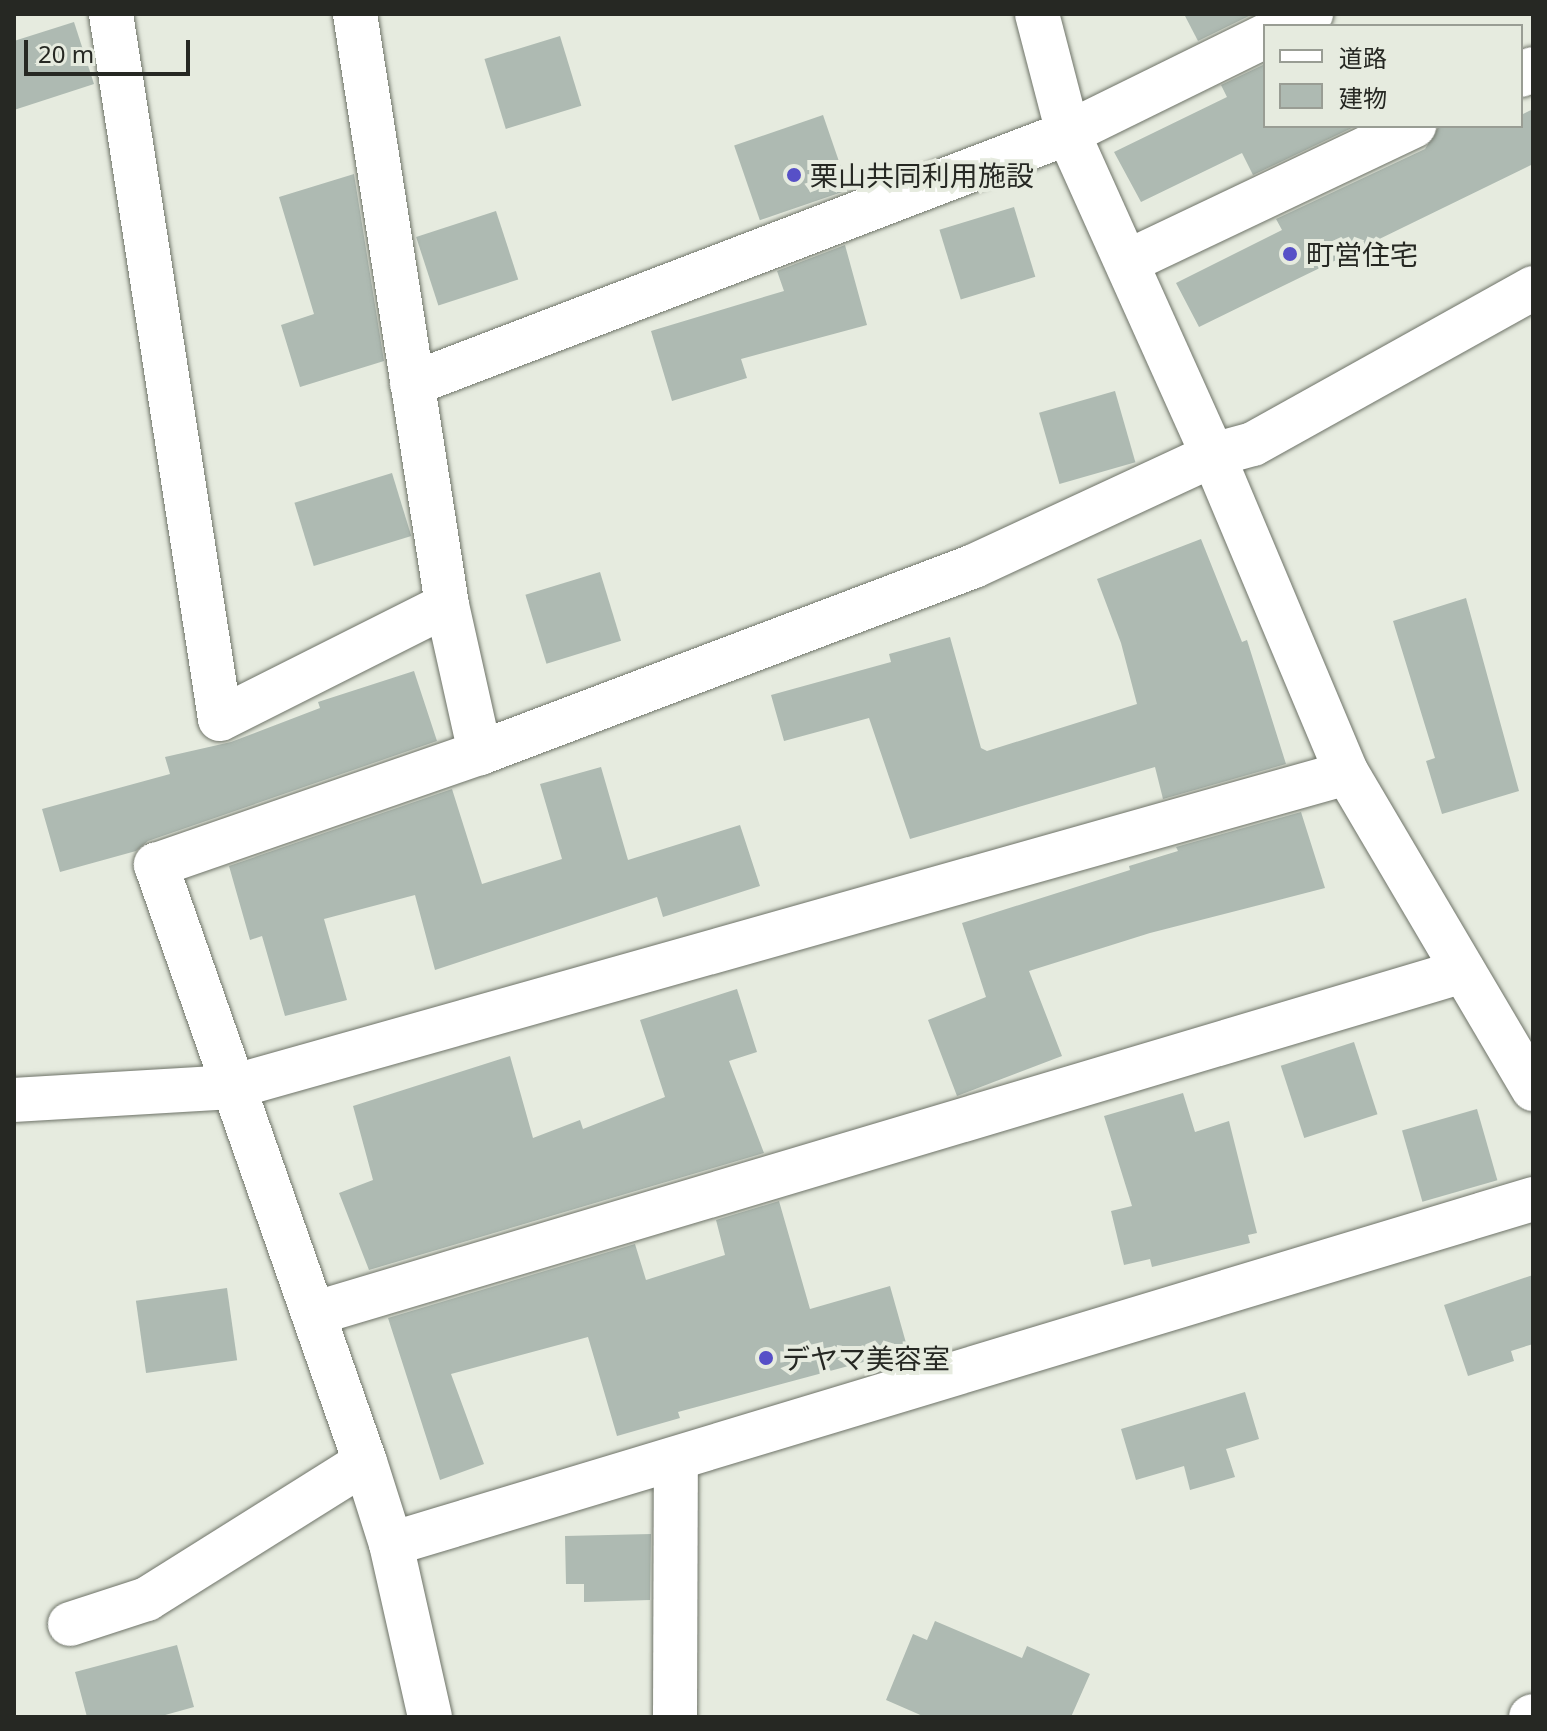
<!DOCTYPE html>
<meta charset="utf-8">
<style>
body{margin:0}
#map{position:relative;width:1547px;height:1731px;overflow:hidden;background:#e6ebdf;font-family:"Noto Sans","Noto Sans JP",sans-serif}
div>[style]{position:absolute}
.building>*{inset:0;background:#aebab2;transform-origin:0 0}
.roads{filter:drop-shadow(0 0 2px #6e7368) drop-shadow(0 0 2px #6e7368)}
.minor>*{height:44px;margin:-22px;padding:0 22px;transform-origin:22px;border-radius:22px;background:#fff}
.dots>*{width:22px;height:22px;translate:-50% -50%;box-sizing:border-box;border:4px solid #e6ebdf;border-radius:50%}
span{translate:-50% -50%;white-space:nowrap;text-align:center;line-height:1.15;-webkit-text-stroke:8px #e6ebdf;paint-order:stroke}
.poi-label{font-size:28px;color:#262823}
.left{translate:0 -50%;text-align:left}
.frame{position:absolute;inset:0;border:16px solid #262823;pointer-events:none}
.legend{position:absolute;left:1263px;top:24px;width:260px;height:104px;box-sizing:border-box;background:#e6ebdf;border:2px solid #999d94;margin:0;padding:10px 14px;list-style:none;font-size:24px;color:#262823}
.legend li{display:flex;align-items:center;gap:16px;height:40px}
.legend b{width:40px;border:2px solid #999d94}
.scale{position:absolute;left:24px;top:40px;width:166px;height:36px;box-sizing:border-box;border:4px solid #262823;border-top:0;padding-left:10px;font-size:24px;line-height:28px;white-space:nowrap;color:#262823;-webkit-text-stroke:6px #e6ebdf;paint-order:stroke}
</style>
<div id="map">
<div class="building">
<i style="clip-path:polygon(1184px 14px,1253px 14px,1198px 41px)"></i>
<i style="clip-path:polygon(74px 22px,94px 84px,14px 110px,14px 41px)"></i>
<i style="left:560px;top:36px;width:73px;height:79px;rotate:73deg"></i>
<i style="clip-path:polygon(1265px 64px,1265px 126px,1356px 126px,1253px 175px,1242px 153px,1141px 202px,1114px 152px,1227px 97px,1221px 85px)"></i>
<i style="clip-path:polygon(1533px 109px,1533px 164px,1199px 327px,1176px 283px,1282px 230px,1276px 219px,1425px 149px,1439px 126px,1521px 126px,1521px 115px)"></i>
<i style="left:823px;top:115px;width:79px;height:94px;rotate:71deg"></i>
<i style="clip-path:polygon(354px 174px,384px 361px,300px 387px,281px 325px,314px 314px,279px 197px)"></i>
<i style="left:1014px;top:207px;width:73px;height:78px;rotate:73deg"></i>
<i style="left:496px;top:211px;width:72px;height:84px;rotate:72deg"></i>
<i style="clip-path:polygon(845px 245px,867px 325px,741px 359px,747px 378px,672px 401px,651px 331px,784px 291px,777px 271px)"></i>
<i style="left:1115px;top:391px;width:74px;height:79px;rotate:74deg"></i>
<i style="left:392px;top:473px;width:66px;height:102px;rotate:73deg"></i>
<i style="clip-path:polygon(1201px 539px,1242px 642px,1247px 640px,1286px 764px,1163px 799px,1155px 767px,910px 839px,869px 718px,784px 741px,771px 695px,891px 662px,889px 654px,950px 637px,981px 748px,987px 751px,1137px 704px,1121px 643px,1097px 579px)"></i>
<i style="left:600px;top:572px;width:72px;height:78px;rotate:73deg"></i>
<i style="clip-path:polygon(1466px 598px,1519px 791px,1442px 814px,1426px 761px,1435px 758px,1393px 621px)"></i>
<i style="clip-path:polygon(414px 671px,437px 741px,148px 841px,136px 851px,60px 872px,42px 809px,170px 774px,165px 757px,231px 742px,320px 708px,318px 702px)"></i>
<i style="clip-path:polygon(601px 767px,628px 860px,740px 825px,760px 886px,663px 917px,657px 897px,435px 970px,415px 895px,324px 919px,347px 1000px,285px 1016px,262px 936px,250px 940px,229px 866px,452px 789px,482px 884px,562px 859px,540px 784px)"></i>
<i style="clip-path:polygon(1301px 812px,1325px 888px,1150px 933px,1029px 971px,1062px 1056px,957px 1096px,928px 1020px,986px 997px,962px 923px,1130px 870px,1129px 866px,1178px 851px,1176px 847px)"></i>
<i style="clip-path:polygon(737px 989px,757px 1052px,729px 1061px,764px 1153px,369px 1270px,339px 1193px,373px 1180px,353px 1106px,510px 1056px,533px 1138px,580px 1120px,583px 1129px,665px 1097px,640px 1020px)"></i>
<i style="left:1354px;top:1042px;width:76px;height:77px;rotate:72deg"></i>
<i style="clip-path:polygon(1183px 1093px,1195px 1132px,1229px 1121px,1257px 1233px,1248px 1235px,1250px 1243px,1152px 1267px,1150px 1259px,1124px 1265px,1111px 1211px,1132px 1206px,1104px 1116px)"></i>
<i style="left:1477px;top:1109px;width:74px;height:78px;rotate:74deg"></i>
<i style="clip-path:polygon(779px 1201px,810px 1309px,890px 1286px,908px 1350px,678px 1412px,680px 1418px,617px 1436px,588px 1337px,451px 1374px,484px 1464px,440px 1480px,388px 1318px,635px 1244px,646px 1280px,725px 1255px,716px 1220px)"></i>
<i style="clip-path:polygon(1533px 1275px,1533px 1344px,1511px 1351px,1514px 1361px,1468px 1376px,1444px 1305px)"></i>
<i style="left:227px;top:1288px;width:73px;height:92px;rotate:82deg"></i>
<i style="clip-path:polygon(1245px 1392px,1259px 1439px,1226px 1449px,1235px 1477px,1190px 1490px,1184px 1466px,1136px 1480px,1121px 1429px)"></i>
<i style="clip-path:polygon(651px 1534px,650px 1600px,584px 1602px,584px 1584px,566px 1584px,565px 1536px)"></i>
<i style="clip-path:polygon(935px 1621px,1022px 1658px,1027px 1646px,1090px 1674px,1071px 1717px,925px 1717px,886px 1700px,913px 1634px,927px 1640px)"></i>
<i style="clip-path:polygon(177px 1645px,194px 1707px,158px 1717px,87px 1717px,75px 1672px)"></i>
</div>
<div class="roads">
<div class="minor">
<i style="left:111px;top:14px;width:713px;rotate:81.21deg"></i>
<i style="left:220px;top:719px;width:254px;rotate:-26.7deg"></i>
<i style="left:447px;top:605px;width:152px;rotate:77.4deg"></i>
<i style="left:355px;top:14px;width:598px;rotate:81.15deg"></i>
<i style="left:1037px;top:14px;width:123px;rotate:75.4deg"></i>
<i style="left:1068px;top:133px;width:353px;rotate:65.8deg"></i>
<i style="left:1213px;top:455px;width:345px;rotate:67.2deg"></i>
<i style="left:1347px;top:773px;width:367px;rotate:59.5deg"></i>
<i style="left:1286px;top:26px;width:28px;rotate:-26deg"></i>
<i style="left:1521px;top:75px;width:13px;rotate:-27deg"></i>
<i style="left:1127px;top:262px;width:318px;rotate:-25.4deg"></i>
<i style="left:412px;top:384px;width:702px;rotate:-20.94deg"></i>
<i style="left:1068px;top:133px;width:220px;rotate:-26.2deg"></i>
<i style="left:14px;top:1100px;width:218px;rotate:-3.4deg"></i>
<i style="left:232px;top:1087px;width:1158px;rotate:-15.73deg"></i>
<i style="left:316px;top:1313px;width:1197px;rotate:-16.6deg"></i>
<i style="left:391px;top:1544px;width:1193px;rotate:-16.81deg"></i>
<i style="left:70px;top:1624px;width:81px;rotate:-18deg"></i>
<i style="left:147px;top:1599px;width:257px;rotate:-32.1deg"></i>
<i style="left:430px;top:1717px;width:177px;rotate:-102.7deg"></i>
<i style="left:391px;top:1544px;width:86px;rotate:-107.6deg"></i>
<i style="left:365px;top:1462px;width:633px;rotate:-109.29deg"></i>
<i style="left:156px;top:865px;width:343px;rotate:-19.1deg"></i>
<i style="left:480px;top:753px;width:528px;rotate:-20.73deg"></i>
<i style="left:974px;top:566px;width:264px;rotate:-24.9deg"></i>
<i style="left:1213px;top:455px;width:41px;rotate:-15.4deg"></i>
<i style="left:1253px;top:444px;width:321px;rotate:-29.1deg"></i>
<i style="left:675px;top:1717px;width:254px;rotate:-89.8deg"></i>
<i style="left:1531px;top:1717px;width:2px;rotate:-27deg"></i>
</div>
</div>
<div class="dots">
<i style="left:794px;top:175px;background:#5750c7"></i>
<i style="left:1290px;top:254px;background:#5750c7"></i>
<i style="left:766px;top:1358px;background:#5750c7"></i>
</div>
<div class="poi-label">
<span class="left" style="left:810px;top:175px">栗山共同利用施設</span>
<span class="left" style="left:1306px;top:254px">町営住宅</span>
<span class="left" style="left:782px;top:1358px">デヤマ美容室</span>
</div>
<div class="frame"></div>
<ul class="legend">
<li><b style="height:10px;background:#fff"></b>道路</li>
<li><b style="height:22px;background:#aebab2"></b>建物</li>
</ul>
<div class="scale">20 m</div>
</div>
